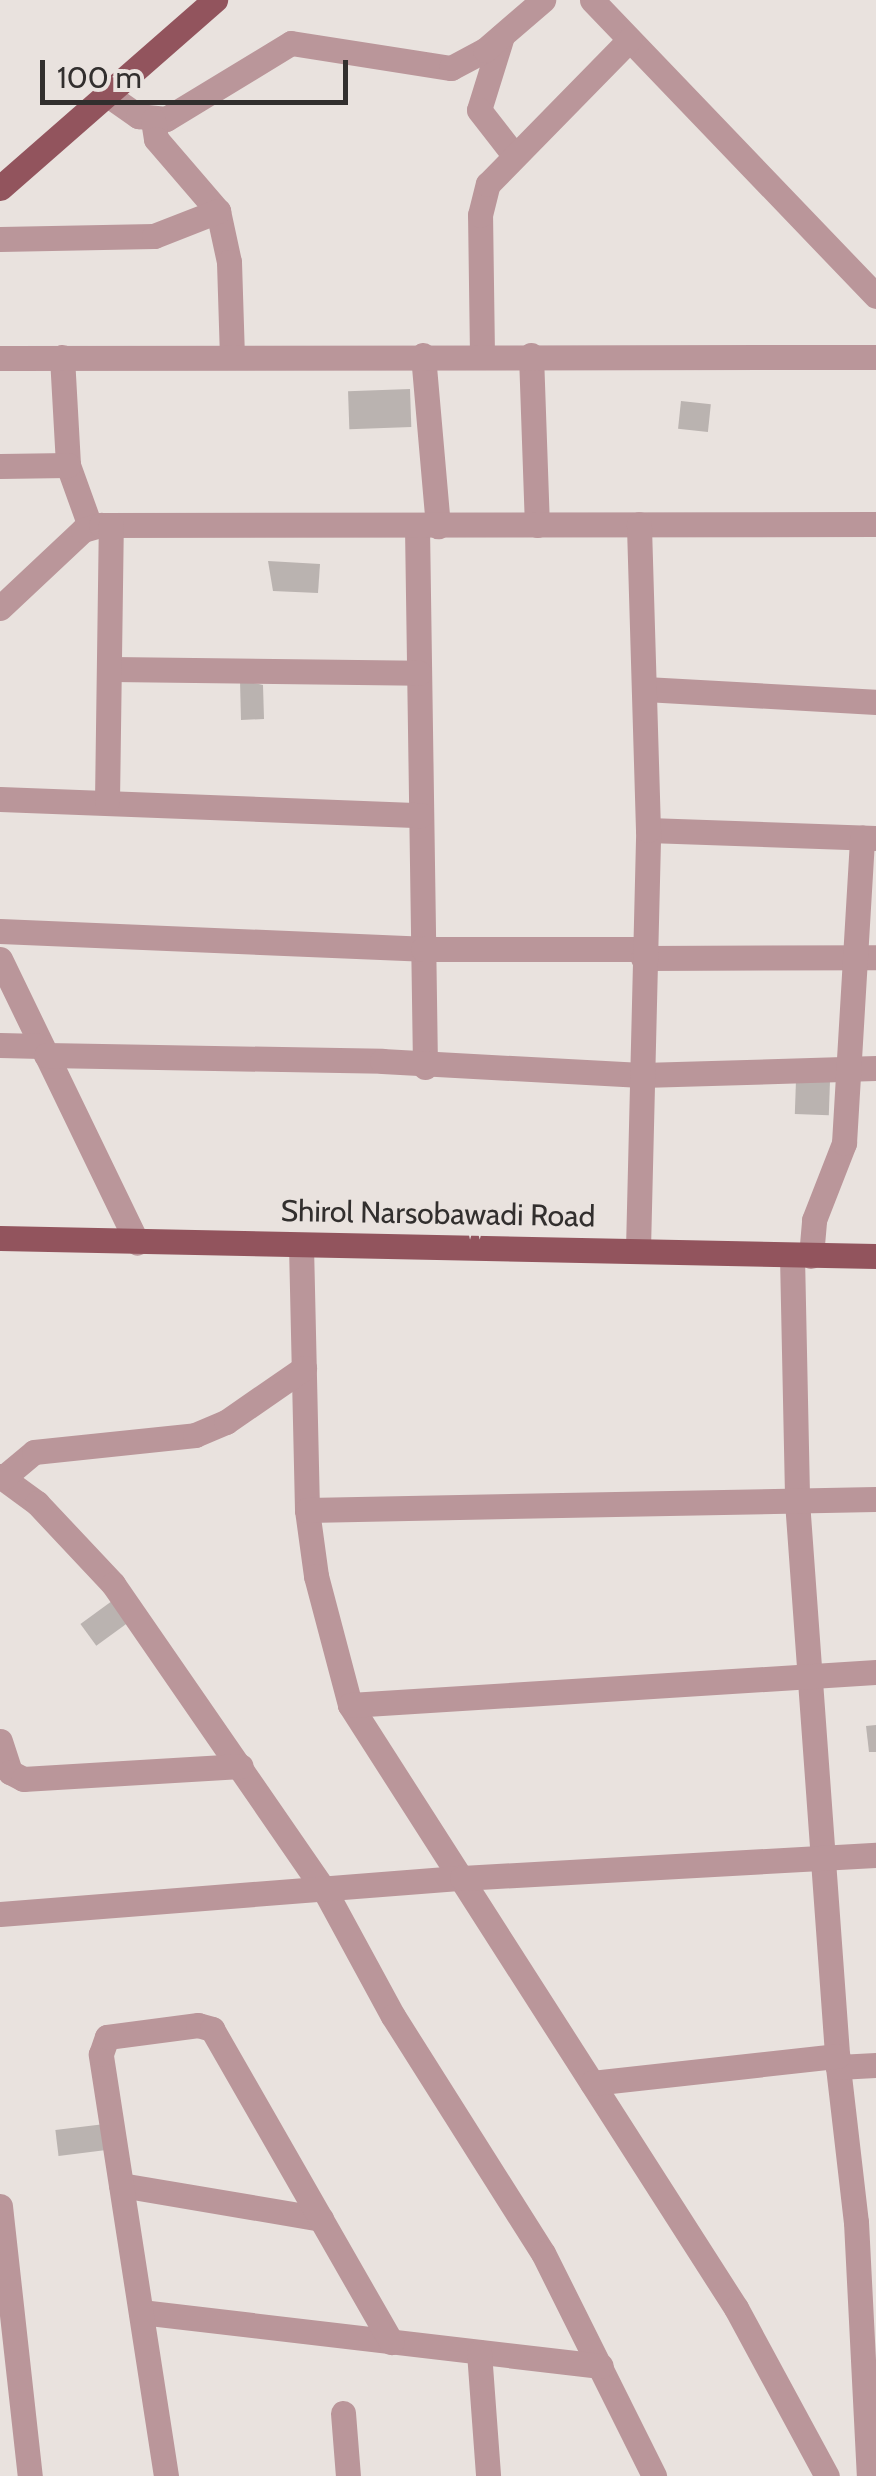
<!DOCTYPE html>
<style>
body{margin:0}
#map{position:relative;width:876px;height:2476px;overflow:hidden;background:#e9e2de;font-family:Cabin,sans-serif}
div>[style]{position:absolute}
.building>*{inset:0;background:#bab3b0;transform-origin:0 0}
.minor>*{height:25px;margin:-12.5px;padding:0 12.5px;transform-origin:12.5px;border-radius:12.5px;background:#ba969a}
.major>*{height:25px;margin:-12.5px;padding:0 12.5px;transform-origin:12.5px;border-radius:12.5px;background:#92545d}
span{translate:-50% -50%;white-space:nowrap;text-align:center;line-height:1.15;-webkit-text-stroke:9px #e9e2de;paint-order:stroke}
.street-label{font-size:30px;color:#322f2e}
.scale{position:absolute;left:40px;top:60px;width:308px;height:45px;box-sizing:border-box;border:5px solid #322f2e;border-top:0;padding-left:12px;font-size:30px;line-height:35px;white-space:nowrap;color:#322f2e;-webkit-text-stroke:8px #e9e2de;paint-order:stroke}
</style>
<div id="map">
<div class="building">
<i style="left:410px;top:389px;width:38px;height:62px;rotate:88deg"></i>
<i style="left:681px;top:401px;width:30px;height:28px;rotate:6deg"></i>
<i style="clip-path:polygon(268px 561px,320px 564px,318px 593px,273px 591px)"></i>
<i style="clip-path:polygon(240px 680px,263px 685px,264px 719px,241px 720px)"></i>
<i style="left:796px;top:1080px;width:34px;height:34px;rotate:2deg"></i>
<i style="left:112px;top:1601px;width:27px;height:39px;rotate:54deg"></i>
<i style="clip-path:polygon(876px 1725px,876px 1752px,869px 1752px,866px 1726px)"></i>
<i style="left:105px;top:2124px;width:26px;height:50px;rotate:83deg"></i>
</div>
<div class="minor">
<i style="left:592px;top:0;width:410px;rotate:46.2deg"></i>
<i style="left:502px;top:36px;width:77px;rotate:107.3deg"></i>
<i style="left:479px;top:110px;width:57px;rotate:52.1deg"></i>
<i style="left:108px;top:95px;width:37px;rotate:35deg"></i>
<i style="left:138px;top:116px;width:28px;rotate:6deg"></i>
<i style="left:166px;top:119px;width:146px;rotate:-31.3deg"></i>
<i style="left:291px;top:43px;width:162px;rotate:8.9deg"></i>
<i style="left:451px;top:68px;width:38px;rotate:-28deg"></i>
<i style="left:485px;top:50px;width:77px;rotate:-40.8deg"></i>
<i style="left:153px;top:120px;width:19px;rotate:81deg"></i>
<i style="left:156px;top:139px;width:95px;rotate:49.3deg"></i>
<i style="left:218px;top:211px;width:52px;rotate:77.8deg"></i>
<i style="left:229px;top:262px;width:94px;rotate:88.2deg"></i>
<i style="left:0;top:239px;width:154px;rotate:-1.1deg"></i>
<i style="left:154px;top:236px;width:69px;rotate:-21.3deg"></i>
<i style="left:423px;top:355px;width:172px;rotate:85deg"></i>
<i style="left:482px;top:355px;width:140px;rotate:-90.8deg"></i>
<i style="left:480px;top:215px;width:32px;rotate:-76deg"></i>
<i style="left:488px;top:184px;width:202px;rotate:-45.6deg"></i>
<i style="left:531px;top:355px;width:170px;rotate:88deg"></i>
<i style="left:62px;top:357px;width:108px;rotate:86.8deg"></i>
<i style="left:68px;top:465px;width:65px;rotate:70.2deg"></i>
<i style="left:0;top:358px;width:876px;rotate:-0.07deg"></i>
<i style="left:0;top:466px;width:68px;rotate:-0.8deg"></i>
<i style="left:417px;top:527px;width:540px;rotate:89.15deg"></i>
<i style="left:0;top:608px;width:114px;rotate:-43.2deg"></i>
<i style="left:83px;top:530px;width:19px;rotate:-16deg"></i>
<i style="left:101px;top:525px;width:775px;rotate:-0.07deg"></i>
<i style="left:112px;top:669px;width:307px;rotate:0.7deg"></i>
<i style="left:645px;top:689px;width:231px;rotate:3.2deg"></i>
<i style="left:0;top:799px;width:421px;rotate:2.2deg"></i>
<i style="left:107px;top:801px;width:276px;rotate:-89.2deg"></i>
<i style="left:648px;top:830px;width:228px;rotate:2deg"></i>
<i style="left:0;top:931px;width:423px;rotate:2.4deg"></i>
<i style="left:423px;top:949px;width:220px"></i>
<i style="left:643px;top:958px;width:233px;rotate:-0.2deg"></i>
<i style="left:0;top:959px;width:315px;rotate:64.2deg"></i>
<i style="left:0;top:1045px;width:41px;rotate:1.4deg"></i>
<i style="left:46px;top:1055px;width:336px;rotate:1deg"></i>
<i style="left:382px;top:1061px;width:260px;rotate:3.1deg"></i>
<i style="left:642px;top:1075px;width:234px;rotate:-1.7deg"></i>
<i style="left:301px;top:1245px;width:265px;rotate:88.7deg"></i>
<i style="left:307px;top:1510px;width:67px;rotate:82.2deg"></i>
<i style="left:316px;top:1576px;width:133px;rotate:75.2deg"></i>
<i style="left:350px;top:1705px;width:716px;rotate:57.38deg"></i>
<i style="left:736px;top:2308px;width:191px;rotate:61.6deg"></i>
<i style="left:638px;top:1249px;width:419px;rotate:-88.6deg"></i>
<i style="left:648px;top:830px;width:306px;rotate:-91.7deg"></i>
<i style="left:792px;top:1256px;width:245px;rotate:88.8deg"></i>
<i style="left:797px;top:1501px;width:567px;rotate:85.86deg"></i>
<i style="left:838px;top:2067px;width:156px;rotate:83.4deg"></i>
<i style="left:856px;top:2222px;width:254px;rotate:87.1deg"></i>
<i style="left:811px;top:1256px;width:36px;rotate:-85deg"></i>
<i style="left:814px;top:1220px;width:83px;rotate:-68.7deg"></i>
<i style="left:844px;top:1143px;width:306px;rotate:-86.6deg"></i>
<i style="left:0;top:1476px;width:46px;rotate:36.1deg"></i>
<i style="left:37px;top:1503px;width:111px;rotate:46.8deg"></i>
<i style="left:113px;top:1584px;width:373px;rotate:55.4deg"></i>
<i style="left:325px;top:1891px;width:142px;rotate:61.5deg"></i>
<i style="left:393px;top:2016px;width:280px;rotate:57.7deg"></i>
<i style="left:543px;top:2253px;width:249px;rotate:63.5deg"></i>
<i style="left:3px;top:1478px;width:40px;rotate:-40deg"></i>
<i style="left:34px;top:1452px;width:162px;rotate:-6deg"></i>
<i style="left:195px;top:1435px;width:34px;rotate:-23deg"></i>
<i style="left:226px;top:1422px;width:95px;rotate:-34.7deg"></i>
<i style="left:307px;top:1510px;width:569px;rotate:-1.11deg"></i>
<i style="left:350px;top:1705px;width:527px;rotate:-3.59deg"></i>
<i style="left:0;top:1741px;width:33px;rotate:72deg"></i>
<i style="left:10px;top:1772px;width:15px;rotate:28deg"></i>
<i style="left:23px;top:1779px;width:218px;rotate:-3.4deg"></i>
<i style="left:0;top:1914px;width:463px;rotate:-4.5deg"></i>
<i style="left:462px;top:1878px;width:415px;rotate:-3.2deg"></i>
<i style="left:838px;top:2067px;width:38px;rotate:-3deg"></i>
<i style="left:592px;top:2083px;width:247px;rotate:-6.3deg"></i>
<i style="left:121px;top:2185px;width:203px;rotate:9.6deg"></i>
<i style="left:0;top:2206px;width:272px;rotate:83.7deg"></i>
<i style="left:141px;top:2312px;width:463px;rotate:6.7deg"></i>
<i style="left:479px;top:2352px;width:124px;rotate:85.8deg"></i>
<i style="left:343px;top:2413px;width:63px;rotate:85.5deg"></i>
<i style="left:166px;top:2476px;width:427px;rotate:-98.8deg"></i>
<i style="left:101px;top:2054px;width:18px;rotate:-71deg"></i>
<i style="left:107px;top:2037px;width:92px;rotate:-7.5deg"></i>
<i style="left:198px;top:2025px;width:15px;rotate:16deg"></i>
<i style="left:212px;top:2029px;width:361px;rotate:60.2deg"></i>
</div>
<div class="major">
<i style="left:0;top:188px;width:286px;rotate:-41.2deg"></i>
<i style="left:0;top:1238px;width:876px;rotate:1.18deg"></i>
</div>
<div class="street-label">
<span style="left:438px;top:1214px;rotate:1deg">Shirol Narsobawadi Road</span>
</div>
<div class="scale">100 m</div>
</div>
